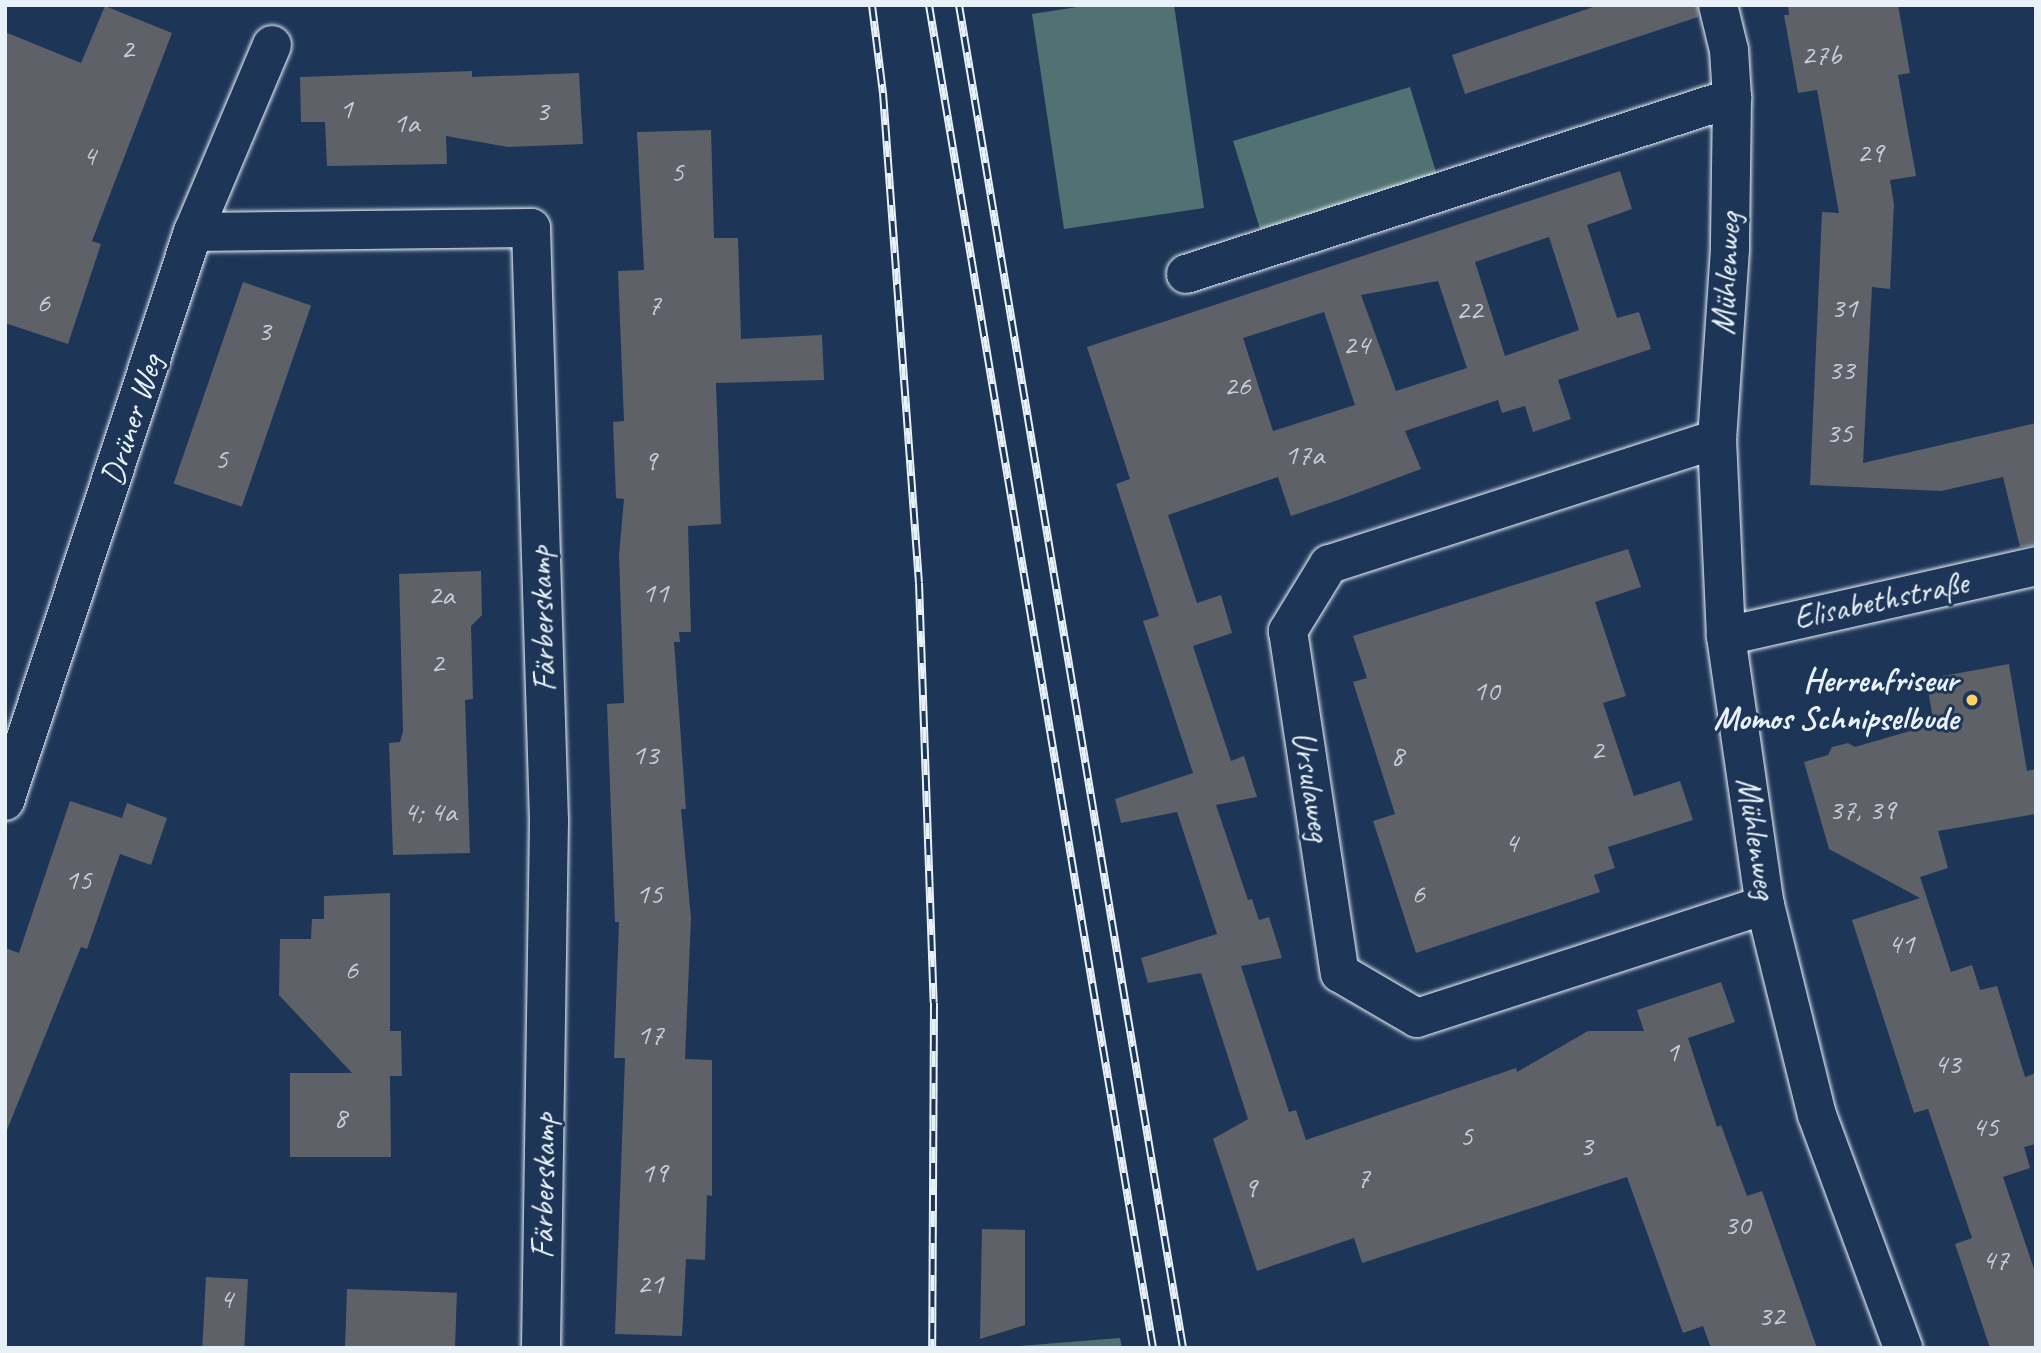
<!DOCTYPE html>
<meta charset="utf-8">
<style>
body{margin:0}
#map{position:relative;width:2041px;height:1353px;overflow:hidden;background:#1d3557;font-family:Caveat,sans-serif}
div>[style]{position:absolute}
.green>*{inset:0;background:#507272;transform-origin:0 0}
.building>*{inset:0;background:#5e6168;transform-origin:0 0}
.roads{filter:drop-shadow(0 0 2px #e8f1f8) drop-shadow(0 0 2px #e8f1f8)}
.street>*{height:38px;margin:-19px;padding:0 19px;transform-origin:19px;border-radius:19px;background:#1d3557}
.rail>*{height:8px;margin-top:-4px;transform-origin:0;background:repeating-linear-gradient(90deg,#1d3557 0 16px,#e8f1f8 0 32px);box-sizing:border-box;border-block:2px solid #e8f1f8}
.dots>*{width:19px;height:19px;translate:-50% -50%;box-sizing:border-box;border:4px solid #1d3557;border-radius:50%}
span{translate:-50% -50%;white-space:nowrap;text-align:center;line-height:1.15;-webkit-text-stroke:6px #1d3557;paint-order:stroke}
.number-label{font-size:30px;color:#c6cdd4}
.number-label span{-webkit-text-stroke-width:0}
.street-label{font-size:33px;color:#e8f1f8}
.poi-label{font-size:33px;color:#e8f1f8;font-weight:700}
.right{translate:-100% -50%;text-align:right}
.frame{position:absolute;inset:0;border:7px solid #e8f1f8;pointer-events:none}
</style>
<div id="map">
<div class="green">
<i style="clip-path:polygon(1090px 5px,1174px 5px,1204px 208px,1064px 229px,1032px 14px)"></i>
<i style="left:1410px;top:87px;width:92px;height:185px;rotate:73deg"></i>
<i style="clip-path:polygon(1120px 1338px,1122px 1348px,992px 1348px)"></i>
</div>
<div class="building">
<i style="clip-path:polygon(1599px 5px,1697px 5px,1698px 17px,1465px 94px,1452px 55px)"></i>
<i style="clip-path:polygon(1788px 5px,1898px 5px,1910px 73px,1898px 75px,1916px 176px,1890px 180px,1894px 204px,1890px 289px,1872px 287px,1863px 463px,2036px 423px,2036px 545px,2020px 547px,2003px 477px,1941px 491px,1810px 485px,1822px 212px,1839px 213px,1817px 90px,1798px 93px,1784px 15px,1789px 15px)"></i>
<i style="clip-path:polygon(105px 6px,172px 33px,92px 241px,101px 244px,68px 344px,5px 323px,5px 32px,81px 63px)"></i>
<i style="clip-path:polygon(472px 71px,472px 77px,579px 73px,583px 144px,508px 147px,446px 136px,447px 164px,327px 166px,325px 122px,301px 122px,300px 77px)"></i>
<i style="clip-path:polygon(711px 130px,714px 238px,738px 238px,741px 339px,822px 335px,824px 380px,716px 383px,721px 524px,688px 526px,691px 632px,679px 632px,680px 642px,674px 642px,686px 809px,681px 809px,691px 918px,685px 1059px,712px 1060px,712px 1196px,707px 1195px,705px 1260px,686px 1259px,682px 1336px,615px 1334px,625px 1058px,614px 1058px,619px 922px,615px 922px,607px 704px,624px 703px,619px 555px,624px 499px,616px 498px,613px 422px,624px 421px,618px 271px,644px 270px,637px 132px)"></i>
<i style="clip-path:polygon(evenodd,1620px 171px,1632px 209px,1587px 225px,1617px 318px,1639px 312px,1651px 349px,1558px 380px,1571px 419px,1533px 432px,1525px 406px,1502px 413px,1498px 400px,1405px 431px,1421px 469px,1341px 499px,1291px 516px,1278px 477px,1168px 515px,1197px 603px,1221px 595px,1232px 633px,1193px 646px,1231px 761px,1244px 756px,1257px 797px,1216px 805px,1248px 900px,1252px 899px,1259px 920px,1269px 917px,1282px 958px,1241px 966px,1289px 1112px,1296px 1110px,1306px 1140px,1516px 1068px,1517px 1072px,1588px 1031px,1644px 1031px,1637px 1010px,1721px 982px,1735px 1022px,1688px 1038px,1717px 1127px,1721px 1125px,1747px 1196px,1762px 1191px,1817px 1348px,1711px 1348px,1703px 1326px,1683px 1333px,1627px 1177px,1362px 1263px,1354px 1238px,1257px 1271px,1213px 1139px,1248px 1119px,1201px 973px,1148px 983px,1141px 958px,1217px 934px,1177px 812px,1121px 823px,1115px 799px,1193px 773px,1143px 621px,1159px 616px,1116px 484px,1130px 479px,1087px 347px,1620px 171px,1549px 237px,1579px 330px,1505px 356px,1475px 262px,1549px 237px,1620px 171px,1438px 281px,1467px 368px,1396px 391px,1361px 295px,1438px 281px,1620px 171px,1324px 312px,1355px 405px,1273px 431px,1243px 338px,1324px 312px)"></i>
<i style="left:243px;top:282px;width:72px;height:213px;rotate:19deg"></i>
<i style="clip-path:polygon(1628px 549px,1641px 587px,1595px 602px,1626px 696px,1603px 703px,1634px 796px,1680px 781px,1693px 820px,1608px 847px,1615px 868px,1594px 875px,1600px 892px,1416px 953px,1373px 821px,1395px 814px,1353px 682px,1367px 678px,1353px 636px)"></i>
<i style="clip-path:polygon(481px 571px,482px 615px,471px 626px,473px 699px,465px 700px,470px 853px,393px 855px,389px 743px,400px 742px,403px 731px,399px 574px)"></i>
<i style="clip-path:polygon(2009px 664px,2027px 771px,2036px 769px,2036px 814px,1938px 831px,1948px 868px,1920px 877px,1951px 972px,1972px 965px,1980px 990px,1997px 986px,2025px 1077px,2036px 1073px,2036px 1144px,2024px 1147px,2030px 1168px,2003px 1177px,2036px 1275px,2036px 1348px,1990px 1348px,1955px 1244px,1972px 1238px,1928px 1109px,1914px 1113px,1852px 920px,1920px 898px,1829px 849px,1804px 762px,1828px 755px,1832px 747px,1848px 743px,1855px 747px,1934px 724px,1926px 679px)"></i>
<i style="clip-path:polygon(70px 801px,122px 818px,127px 803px,167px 818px,151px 865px,120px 854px,87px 949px,81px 947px,7px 1130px,5px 948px,19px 953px)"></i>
<i style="clip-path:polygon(390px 893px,390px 1031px,401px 1031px,402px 1076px,390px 1076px,391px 1157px,290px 1157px,290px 1073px,352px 1073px,279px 995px,280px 939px,311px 939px,312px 919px,324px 919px,324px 896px)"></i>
<i style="clip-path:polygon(982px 1229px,1025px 1230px,1025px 1325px,980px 1339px)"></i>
<i style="left:206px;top:1277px;width:42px;height:71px;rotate:3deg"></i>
<i style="left:347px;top:1289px;width:110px;height:59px;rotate:2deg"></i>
</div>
<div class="roads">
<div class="street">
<i style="left:1718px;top:5px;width:46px;rotate:76.3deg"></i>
<i style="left:1729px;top:50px;width:48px;rotate:86.4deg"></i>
<i style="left:1732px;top:98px;width:151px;rotate:90.8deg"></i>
<i style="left:1730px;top:249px;width:190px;rotate:93.9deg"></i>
<i style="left:1717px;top:439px;width:197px;rotate:87.4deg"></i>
<i style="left:1726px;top:636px;width:272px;rotate:81.8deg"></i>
<i style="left:1765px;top:905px;width:216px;rotate:76.1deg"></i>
<i style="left:1817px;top:1115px;width:248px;rotate:69.7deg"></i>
<i style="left:193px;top:232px;width:338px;rotate:-0.7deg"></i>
<i style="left:531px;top:228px;width:593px;rotate:88.26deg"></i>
<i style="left:549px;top:821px;width:527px;rotate:90.87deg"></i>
<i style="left:1186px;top:274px;width:574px;rotate:-17.87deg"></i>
<i style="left:1717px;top:439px;width:408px;rotate:162.1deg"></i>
<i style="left:1329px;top:564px;width:79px;rotate:121.5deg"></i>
<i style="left:1288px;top:631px;width:346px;rotate:81.4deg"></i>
<i style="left:1340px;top:973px;width:89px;rotate:30.3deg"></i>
<i style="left:1417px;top:1018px;width:366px;rotate:-18deg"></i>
<i style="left:1726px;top:636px;width:318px;rotate:-12.7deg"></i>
<i style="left:5px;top:801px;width:599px;rotate:-71.72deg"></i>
<i style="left:193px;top:232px;width:203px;rotate:-67.1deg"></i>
</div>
</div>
<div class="rail">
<i style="left:872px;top:5px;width:89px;rotate:82.9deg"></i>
<i style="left:883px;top:93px;width:491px;rotate:85.8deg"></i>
<i style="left:919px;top:583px;width:420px;rotate:88deg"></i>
<i style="left:934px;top:1003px;width:345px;rotate:90.3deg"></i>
<i style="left:929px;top:5px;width:1362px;rotate:80.53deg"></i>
<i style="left:959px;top:5px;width:1362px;rotate:80.53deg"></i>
</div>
<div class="dots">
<i style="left:1972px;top:700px;background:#ffd166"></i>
</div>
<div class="number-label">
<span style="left:127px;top:48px">2</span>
<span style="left:1821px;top:54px">27b</span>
<span style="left:346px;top:108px">1</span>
<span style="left:542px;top:110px">3</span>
<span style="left:406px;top:122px">1a</span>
<span style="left:1870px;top:152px">29</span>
<span style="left:89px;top:155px">4</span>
<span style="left:677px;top:171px">5</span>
<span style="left:43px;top:302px">6</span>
<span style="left:654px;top:304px">7</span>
<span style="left:1844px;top:307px">31</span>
<span style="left:1469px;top:309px">22</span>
<span style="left:264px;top:330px">3</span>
<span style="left:1356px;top:344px">24</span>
<span style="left:1841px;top:369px">33</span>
<span style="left:1237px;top:385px">26</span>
<span style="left:1839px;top:432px">35</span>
<span style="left:1304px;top:454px">17a</span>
<span style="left:221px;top:458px">5</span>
<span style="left:650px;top:460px">9</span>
<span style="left:655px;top:592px">11</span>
<span style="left:441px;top:594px">2a</span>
<span style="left:437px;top:662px">2</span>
<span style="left:1486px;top:690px">10</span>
<span style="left:1597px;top:749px">2</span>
<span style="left:645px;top:754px">13</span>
<span style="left:1397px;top:755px">8</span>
<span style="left:1862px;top:809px">37, 39</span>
<span style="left:430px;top:811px">4; 4a</span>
<span style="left:1511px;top:842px">4</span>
<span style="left:78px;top:879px">15</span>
<span style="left:649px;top:893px">15</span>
<span style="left:1418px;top:893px">6</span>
<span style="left:1901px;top:943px">41</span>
<span style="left:351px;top:969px">6</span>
<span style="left:650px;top:1034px">17</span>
<span style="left:1672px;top:1051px">1</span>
<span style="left:1947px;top:1063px">43</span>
<span style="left:340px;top:1117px">8</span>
<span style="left:1985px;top:1126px">45</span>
<span style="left:1466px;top:1135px">5</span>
<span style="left:1586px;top:1145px">3</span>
<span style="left:654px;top:1172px">19</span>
<span style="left:1363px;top:1177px">7</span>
<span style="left:1250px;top:1187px">9</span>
<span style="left:1737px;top:1224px">30</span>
<span style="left:1995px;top:1259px">47</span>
<span style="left:650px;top:1283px">21</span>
<span style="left:226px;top:1298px">4</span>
<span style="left:1771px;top:1315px">32</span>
</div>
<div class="street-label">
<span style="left:1727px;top:274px;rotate:-87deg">Mühlenweg</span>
<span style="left:132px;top:420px;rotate:-72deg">Drüner Weg</span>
<span style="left:1881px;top:601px;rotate:-12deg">Elisabethstraße</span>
<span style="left:543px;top:619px;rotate:-92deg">Färberskamp</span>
<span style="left:1311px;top:786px;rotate:81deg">Ursulaweg</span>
<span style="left:1756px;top:838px;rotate:81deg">Mühlenweg</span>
<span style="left:544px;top:1186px;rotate:-89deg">Färberskamp</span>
</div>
<div class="poi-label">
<span class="right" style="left:1958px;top:700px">Herrenfriseur<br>Momos Schnipselbude</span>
</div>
<div class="frame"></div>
</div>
